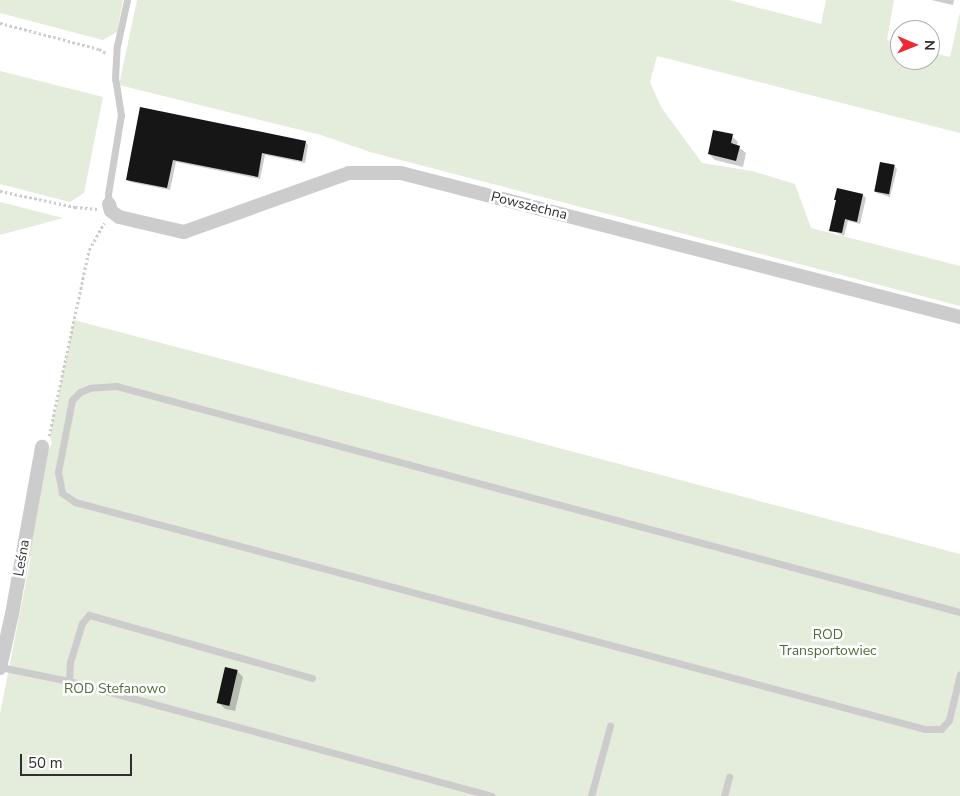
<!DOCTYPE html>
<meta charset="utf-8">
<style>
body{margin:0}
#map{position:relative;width:960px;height:796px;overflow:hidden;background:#fff;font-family:"Nunito Sans",sans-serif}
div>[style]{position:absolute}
.green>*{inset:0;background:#e4ecdc}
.shadow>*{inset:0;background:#0003}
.building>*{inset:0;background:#161616;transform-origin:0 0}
.path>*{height:2.5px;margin-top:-1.25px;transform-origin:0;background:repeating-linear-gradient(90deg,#ccc 0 2.5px,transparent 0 5px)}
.lane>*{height:7px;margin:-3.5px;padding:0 3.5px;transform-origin:3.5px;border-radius:3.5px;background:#ccc}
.street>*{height:14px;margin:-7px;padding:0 7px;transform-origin:7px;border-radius:7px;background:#ccc}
span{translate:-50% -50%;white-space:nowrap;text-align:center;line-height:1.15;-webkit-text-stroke:5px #fff;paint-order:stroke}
.street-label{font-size:14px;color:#2f2f2f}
.park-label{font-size:14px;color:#506c3a}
.north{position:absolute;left:890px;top:20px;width:50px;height:50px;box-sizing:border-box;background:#fff;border:1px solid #acacac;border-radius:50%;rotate:91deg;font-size:14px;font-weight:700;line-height:20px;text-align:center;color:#2f2f2f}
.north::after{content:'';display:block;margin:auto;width:18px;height:22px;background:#ec2a33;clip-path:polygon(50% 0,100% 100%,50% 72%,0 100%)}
.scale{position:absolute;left:20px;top:754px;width:112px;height:22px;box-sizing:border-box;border:2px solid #2f2f2f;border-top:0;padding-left:6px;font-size:15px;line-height:18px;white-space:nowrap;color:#2f2f2f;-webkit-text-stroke:4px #fff;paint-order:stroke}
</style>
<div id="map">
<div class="green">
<i style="clip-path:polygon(0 0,123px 0,117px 32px,103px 40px,0 13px)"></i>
<i style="clip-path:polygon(137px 0,729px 0,821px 24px,826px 0,894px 0,887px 40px,900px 44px,900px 60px,930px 60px,930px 52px,950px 57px,960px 12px,960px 133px,657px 56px,650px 82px,661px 107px,702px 163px,752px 171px,795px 184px,811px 228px,960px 266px,960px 306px,370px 152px,321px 135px,119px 85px)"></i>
<i style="clip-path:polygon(0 71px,103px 97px,84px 193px,70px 202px,0 184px)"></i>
<i style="clip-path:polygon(0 202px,63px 218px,0 235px)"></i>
<i style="clip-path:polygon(74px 320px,960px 554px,960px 796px,0 796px,0 714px,31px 556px,25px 555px,45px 454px,52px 444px,50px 436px)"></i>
</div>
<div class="shadow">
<i style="clip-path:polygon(931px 0,954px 0,953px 5px)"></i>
<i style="clip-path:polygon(141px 109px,305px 142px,308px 145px,305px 163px,265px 155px,260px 179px,176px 162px,170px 190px,130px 182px,127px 179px)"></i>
<i style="clip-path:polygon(732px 136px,738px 142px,737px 146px,746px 153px,743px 167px,715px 160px,709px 154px)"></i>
<i style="clip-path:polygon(894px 166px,897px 169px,890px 197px,877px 193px,874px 190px)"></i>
<i style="clip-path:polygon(838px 190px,863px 195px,866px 198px,860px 224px,848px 221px,844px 236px,830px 230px,837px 201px)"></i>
<i style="clip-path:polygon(237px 671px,243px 677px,235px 711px,225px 709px,218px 702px)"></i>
</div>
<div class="building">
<i style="clip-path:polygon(140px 107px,306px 141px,302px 161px,262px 153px,258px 177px,173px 160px,167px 188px,126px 180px)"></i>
<i style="clip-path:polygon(713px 130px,733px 134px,731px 143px,740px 146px,736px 161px,708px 154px)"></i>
<i style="left:880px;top:162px;width:15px;height:30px;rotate:11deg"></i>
<i style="clip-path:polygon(837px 188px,863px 194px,857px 222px,845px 219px,842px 233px,829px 231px,836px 200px,834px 200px)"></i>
<i style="left:225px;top:667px;width:13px;height:37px;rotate:13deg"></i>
</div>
<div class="path">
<i style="left:0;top:23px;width:102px;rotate:14.7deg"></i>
<i style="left:99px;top:49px;width:8px;rotate:30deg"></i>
<i style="left:0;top:191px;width:77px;rotate:12deg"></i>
<i style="left:75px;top:207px;width:22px;rotate:5deg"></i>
<i style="left:49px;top:436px;width:190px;rotate:-77.9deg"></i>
<i style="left:89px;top:250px;width:31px;rotate:-61deg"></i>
</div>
<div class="lane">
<i style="left:109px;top:204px;width:10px;rotate:-96deg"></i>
<i style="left:108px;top:194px;width:80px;rotate:-80.7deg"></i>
<i style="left:121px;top:115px;width:36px;rotate:-99deg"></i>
<i style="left:115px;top:79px;width:33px;rotate:-87deg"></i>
<i style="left:117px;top:46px;width:47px;rotate:-77.7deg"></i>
<i style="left:960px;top:612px;width:874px;rotate:-165.01deg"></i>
<i style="left:116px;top:386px;width:26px;rotate:176deg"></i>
<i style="left:90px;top:388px;width:11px;rotate:158deg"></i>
<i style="left:80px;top:392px;width:11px;rotate:135deg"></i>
<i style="left:72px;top:400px;width:73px;rotate:101deg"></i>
<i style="left:58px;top:472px;width:21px;rotate:79deg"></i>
<i style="left:62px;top:493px;width:16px;rotate:35deg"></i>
<i style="left:75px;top:502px;width:880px;rotate:14.95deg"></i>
<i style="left:925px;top:729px;width:16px"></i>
<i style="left:941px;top:729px;width:12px;rotate:-48deg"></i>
<i style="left:949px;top:720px;width:47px;rotate:-76.6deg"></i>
<i style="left:0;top:667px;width:70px;rotate:11.5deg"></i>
<i style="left:312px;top:678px;width:232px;rotate:-164.2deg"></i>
<i style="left:89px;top:615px;width:11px;rotate:131deg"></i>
<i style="left:82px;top:623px;width:41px;rotate:107.1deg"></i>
<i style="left:70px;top:662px;width:19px;rotate:93deg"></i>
<i style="left:69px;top:681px;width:438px;rotate:15.2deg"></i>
<i style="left:591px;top:796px;width:73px;rotate:-74.8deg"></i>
<i style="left:724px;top:796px;width:20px;rotate:-75deg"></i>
</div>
<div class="street">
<i style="left:109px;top:204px;width:7px;rotate:74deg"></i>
<i style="left:111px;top:211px;width:10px;rotate:37deg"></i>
<i style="left:119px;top:217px;width:67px;rotate:13deg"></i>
<i style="left:184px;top:232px;width:175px;rotate:-19.7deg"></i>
<i style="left:349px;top:173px;width:52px"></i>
<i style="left:401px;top:173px;width:577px;rotate:14.45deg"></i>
<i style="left:0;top:668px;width:55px;rotate:-77.5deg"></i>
<i style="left:12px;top:614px;width:170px;rotate:-79.8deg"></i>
</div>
<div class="street-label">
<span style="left:529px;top:206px;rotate:14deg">Powszechna</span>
<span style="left:22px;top:558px;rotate:-80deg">Leśna</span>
</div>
<div class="park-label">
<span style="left:828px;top:643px">ROD<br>Transportowiec</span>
<span style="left:115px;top:689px">ROD Stefanowo</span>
</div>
<div class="north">N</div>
<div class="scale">50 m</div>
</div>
